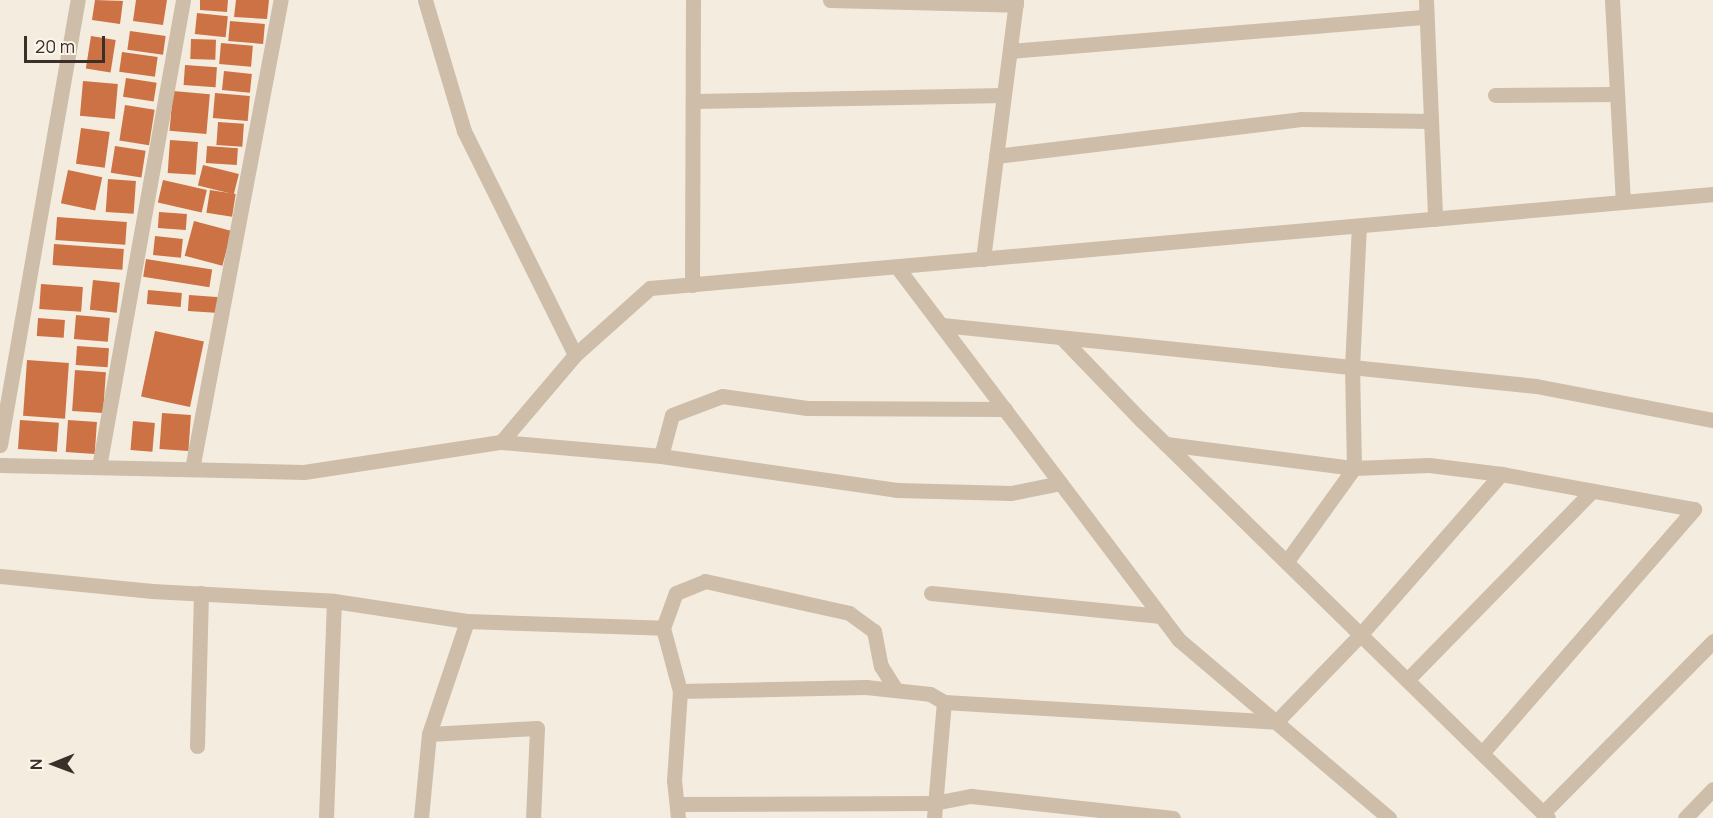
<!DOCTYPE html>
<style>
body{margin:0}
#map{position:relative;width:1713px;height:818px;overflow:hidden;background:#f4ecde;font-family:Manrope,sans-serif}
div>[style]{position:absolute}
.building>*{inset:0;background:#cc7244;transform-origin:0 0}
.minor>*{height:15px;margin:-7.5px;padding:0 7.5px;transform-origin:7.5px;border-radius:7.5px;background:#cdbda9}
span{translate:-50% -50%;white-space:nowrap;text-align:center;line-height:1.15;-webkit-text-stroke:5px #fbf5eb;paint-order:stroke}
.north{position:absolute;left:24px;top:734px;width:60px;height:60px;-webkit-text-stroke:4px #fbf5eb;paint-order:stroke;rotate:269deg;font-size:16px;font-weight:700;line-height:24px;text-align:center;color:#3a3029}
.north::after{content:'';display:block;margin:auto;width:21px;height:27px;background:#3a3029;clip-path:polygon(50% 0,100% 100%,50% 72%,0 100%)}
.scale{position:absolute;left:24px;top:36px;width:81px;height:27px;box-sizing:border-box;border:3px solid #3a3029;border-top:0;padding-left:8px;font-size:18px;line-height:21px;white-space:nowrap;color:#3a3029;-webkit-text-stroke:4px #fbf5eb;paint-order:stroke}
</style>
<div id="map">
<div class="building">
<i style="clip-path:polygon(95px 0,123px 1px,120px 24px,92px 20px)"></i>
<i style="clip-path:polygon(136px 0,167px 0,163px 25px,133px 21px)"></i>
<i style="clip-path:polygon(200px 0,228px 0,227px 12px,200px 10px)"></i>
<i style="clip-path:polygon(236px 0,269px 0,267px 19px,234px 17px)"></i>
<i style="left:197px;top:13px;width:31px;height:21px;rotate:6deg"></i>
<i style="left:230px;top:21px;width:35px;height:20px;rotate:5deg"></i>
<i style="left:130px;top:31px;width:36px;height:19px;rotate:8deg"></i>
<i style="left:91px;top:36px;width:25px;height:33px;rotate:9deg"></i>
<i style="left:191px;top:39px;width:25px;height:20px;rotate:2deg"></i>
<i style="left:221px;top:43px;width:32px;height:21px;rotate:5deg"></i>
<i style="left:122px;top:52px;width:36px;height:20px;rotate:8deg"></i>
<i style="left:185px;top:65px;width:32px;height:20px;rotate:4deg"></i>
<i style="left:224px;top:71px;width:28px;height:19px;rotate:6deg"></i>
<i style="left:126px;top:78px;width:31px;height:19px;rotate:9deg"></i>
<i style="left:83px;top:81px;width:35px;height:35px;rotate:5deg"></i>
<i style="left:173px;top:91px;width:37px;height:40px;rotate:5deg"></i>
<i style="left:215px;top:93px;width:35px;height:25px;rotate:5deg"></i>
<i style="left:125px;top:105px;width:30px;height:36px;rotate:9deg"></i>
<i style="left:218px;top:122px;width:26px;height:23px;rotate:4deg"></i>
<i style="left:81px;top:128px;width:29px;height:36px;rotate:8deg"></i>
<i style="left:170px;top:140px;width:28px;height:33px;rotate:4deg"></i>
<i style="left:115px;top:146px;width:31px;height:27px;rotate:9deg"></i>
<i style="left:207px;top:146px;width:31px;height:17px;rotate:4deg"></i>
<i style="left:203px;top:165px;width:37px;height:21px;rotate:14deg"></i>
<i style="left:68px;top:170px;width:35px;height:34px;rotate:12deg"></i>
<i style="left:108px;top:179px;width:28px;height:33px;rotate:4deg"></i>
<i style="left:163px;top:180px;width:45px;height:23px;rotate:13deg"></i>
<i style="left:210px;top:190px;width:26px;height:23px;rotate:9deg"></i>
<i style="left:159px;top:212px;width:28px;height:16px;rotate:4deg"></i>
<i style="left:57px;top:217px;width:70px;height:23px;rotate:4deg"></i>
<i style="left:194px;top:221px;width:39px;height:36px;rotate:15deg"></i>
<i style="left:155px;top:236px;width:28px;height:19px;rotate:6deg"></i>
<i style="left:54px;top:244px;width:70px;height:21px;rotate:4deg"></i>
<i style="left:146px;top:259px;width:67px;height:18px;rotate:9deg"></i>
<i style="left:93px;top:280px;width:27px;height:30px;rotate:6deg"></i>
<i style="left:41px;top:284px;width:42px;height:25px;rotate:4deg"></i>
<i style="left:148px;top:290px;width:34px;height:14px;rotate:5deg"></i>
<i style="left:189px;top:295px;width:31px;height:16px;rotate:4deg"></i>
<i style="left:76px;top:315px;width:34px;height:24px;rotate:5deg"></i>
<i style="left:38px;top:318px;width:27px;height:18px;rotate:4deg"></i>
<i style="left:155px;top:331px;width:50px;height:67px;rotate:12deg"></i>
<i style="left:77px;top:346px;width:32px;height:19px;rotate:4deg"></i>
<i style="left:27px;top:360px;width:42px;height:56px;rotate:4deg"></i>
<i style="left:75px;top:370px;width:31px;height:41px;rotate:4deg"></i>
<i style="left:162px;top:413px;width:29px;height:36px;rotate:4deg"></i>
<i style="left:20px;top:420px;width:39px;height:29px;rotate:4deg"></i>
<i style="left:68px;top:420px;width:29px;height:32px;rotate:4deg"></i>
<i style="left:133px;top:421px;width:22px;height:29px;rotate:5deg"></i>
</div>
<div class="minor">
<i style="left:425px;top:0;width:137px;rotate:73.4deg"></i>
<i style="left:464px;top:131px;width:250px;rotate:63.6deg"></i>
<i style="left:830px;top:0;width:186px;rotate:1.5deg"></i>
<i style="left:1426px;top:0;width:219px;rotate:87.6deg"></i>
<i style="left:1612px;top:0;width:202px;rotate:86.9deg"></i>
<i style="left:1010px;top:51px;width:417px;rotate:-4.7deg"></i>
<i style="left:1495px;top:95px;width:122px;rotate:-0.5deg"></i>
<i style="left:694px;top:101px;width:310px;rotate:-1.1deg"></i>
<i style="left:996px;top:156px;width:307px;rotate:-6.9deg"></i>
<i style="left:1301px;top:119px;width:130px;rotate:0.9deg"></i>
<i style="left:983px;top:259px;width:261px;rotate:-82.7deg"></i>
<i style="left:897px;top:267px;width:466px;rotate:52.9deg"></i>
<i style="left:1178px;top:639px;width:277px;rotate:40.3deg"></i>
<i style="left:692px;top:285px;width:285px;rotate:-89.8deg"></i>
<i style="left:942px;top:325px;width:597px;rotate:5.86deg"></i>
<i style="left:1536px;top:386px;width:180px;rotate:10.9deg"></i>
<i style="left:1062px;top:338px;width:115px;rotate:46.1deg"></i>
<i style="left:1142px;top:421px;width:568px;rotate:44.36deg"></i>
<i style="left:501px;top:442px;width:161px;rotate:5deg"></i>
<i style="left:661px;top:456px;width:238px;rotate:8.2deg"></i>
<i style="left:897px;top:490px;width:114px;rotate:1.5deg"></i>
<i style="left:1011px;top:493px;width:50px;rotate:-11.5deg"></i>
<i style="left:1166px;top:444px;width:190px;rotate:7.3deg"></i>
<i style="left:1354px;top:468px;width:75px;rotate:-2.3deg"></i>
<i style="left:1429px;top:465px;width:73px;rotate:7.1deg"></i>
<i style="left:1501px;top:474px;width:196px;rotate:10.3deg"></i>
<i style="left:0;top:445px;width:452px;rotate:-80.1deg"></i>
<i style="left:661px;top:456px;width:42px;rotate:-75deg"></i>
<i style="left:672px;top:415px;width:53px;rotate:-20.8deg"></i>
<i style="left:722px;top:396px;width:86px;rotate:8deg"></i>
<i style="left:807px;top:408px;width:198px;rotate:0.3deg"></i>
<i style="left:0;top:465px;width:304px;rotate:1.3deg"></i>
<i style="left:304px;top:472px;width:199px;rotate:-8.7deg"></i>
<i style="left:501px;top:442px;width:114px;rotate:-49.6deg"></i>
<i style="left:575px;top:355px;width:101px;rotate:-41.8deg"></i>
<i style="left:650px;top:288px;width:1067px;rotate:-5.05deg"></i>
<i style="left:99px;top:467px;width:474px;rotate:-79.8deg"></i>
<i style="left:192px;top:469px;width:477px;rotate:-79.3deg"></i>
<i style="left:1287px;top:561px;width:115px;rotate:-54.2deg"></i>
<i style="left:1354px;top:468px;width:100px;rotate:-91.1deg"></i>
<i style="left:1352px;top:368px;width:142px;rotate:-87.2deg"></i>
<i style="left:0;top:576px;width:153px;rotate:5.6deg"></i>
<i style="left:152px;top:591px;width:182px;rotate:3.1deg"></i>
<i style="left:334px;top:601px;width:134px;rotate:8.6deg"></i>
<i style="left:467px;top:621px;width:119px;rotate:108.6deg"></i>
<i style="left:429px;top:734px;width:108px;rotate:-3.2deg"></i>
<i style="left:537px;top:728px;width:90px;rotate:92.5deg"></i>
<i style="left:931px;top:593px;width:231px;rotate:5.7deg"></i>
<i style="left:467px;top:621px;width:196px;rotate:2deg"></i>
<i style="left:1409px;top:678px;width:262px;rotate:-45.6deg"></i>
<i style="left:680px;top:691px;width:186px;rotate:-1.2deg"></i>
<i style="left:866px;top:687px;width:64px;rotate:6.2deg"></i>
<i style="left:930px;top:694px;width:16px;rotate:30deg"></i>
<i style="left:197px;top:746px;width:153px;rotate:-88.5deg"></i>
<i style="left:1483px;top:752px;width:322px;rotate:-49deg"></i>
<i style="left:679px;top:804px;width:255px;rotate:-0.2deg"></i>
<i style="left:934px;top:803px;width:38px;rotate:-11deg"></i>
<i style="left:971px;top:796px;width:203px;rotate:6.2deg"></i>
<i style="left:1543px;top:813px;width:242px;rotate:-45.3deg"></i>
<i style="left:326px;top:818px;width:217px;rotate:-87.9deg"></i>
<i style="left:421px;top:818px;width:84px;rotate:-84.6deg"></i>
<i style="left:678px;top:818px;width:37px;rotate:-96deg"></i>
<i style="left:674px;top:781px;width:90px;rotate:-86.2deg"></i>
<i style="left:680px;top:691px;width:65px;rotate:-105.1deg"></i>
<i style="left:663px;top:628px;width:37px;rotate:-70deg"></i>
<i style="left:676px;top:593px;width:31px;rotate:-22deg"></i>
<i style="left:705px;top:581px;width:148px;rotate:12.5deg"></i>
<i style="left:849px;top:613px;width:31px;rotate:36deg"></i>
<i style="left:874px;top:631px;width:36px;rotate:79deg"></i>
<i style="left:881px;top:666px;width:28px;rotate:58deg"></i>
<i style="left:934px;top:818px;width:116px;rotate:-85.1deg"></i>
<i style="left:944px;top:702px;width:333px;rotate:3.4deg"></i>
<i style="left:1276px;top:722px;width:122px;rotate:-46deg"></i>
<i style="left:1361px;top:634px;width:213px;rotate:-48.8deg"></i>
<i style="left:1685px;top:818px;width:40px;rotate:-46deg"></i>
</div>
<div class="north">N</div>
<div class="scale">20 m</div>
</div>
